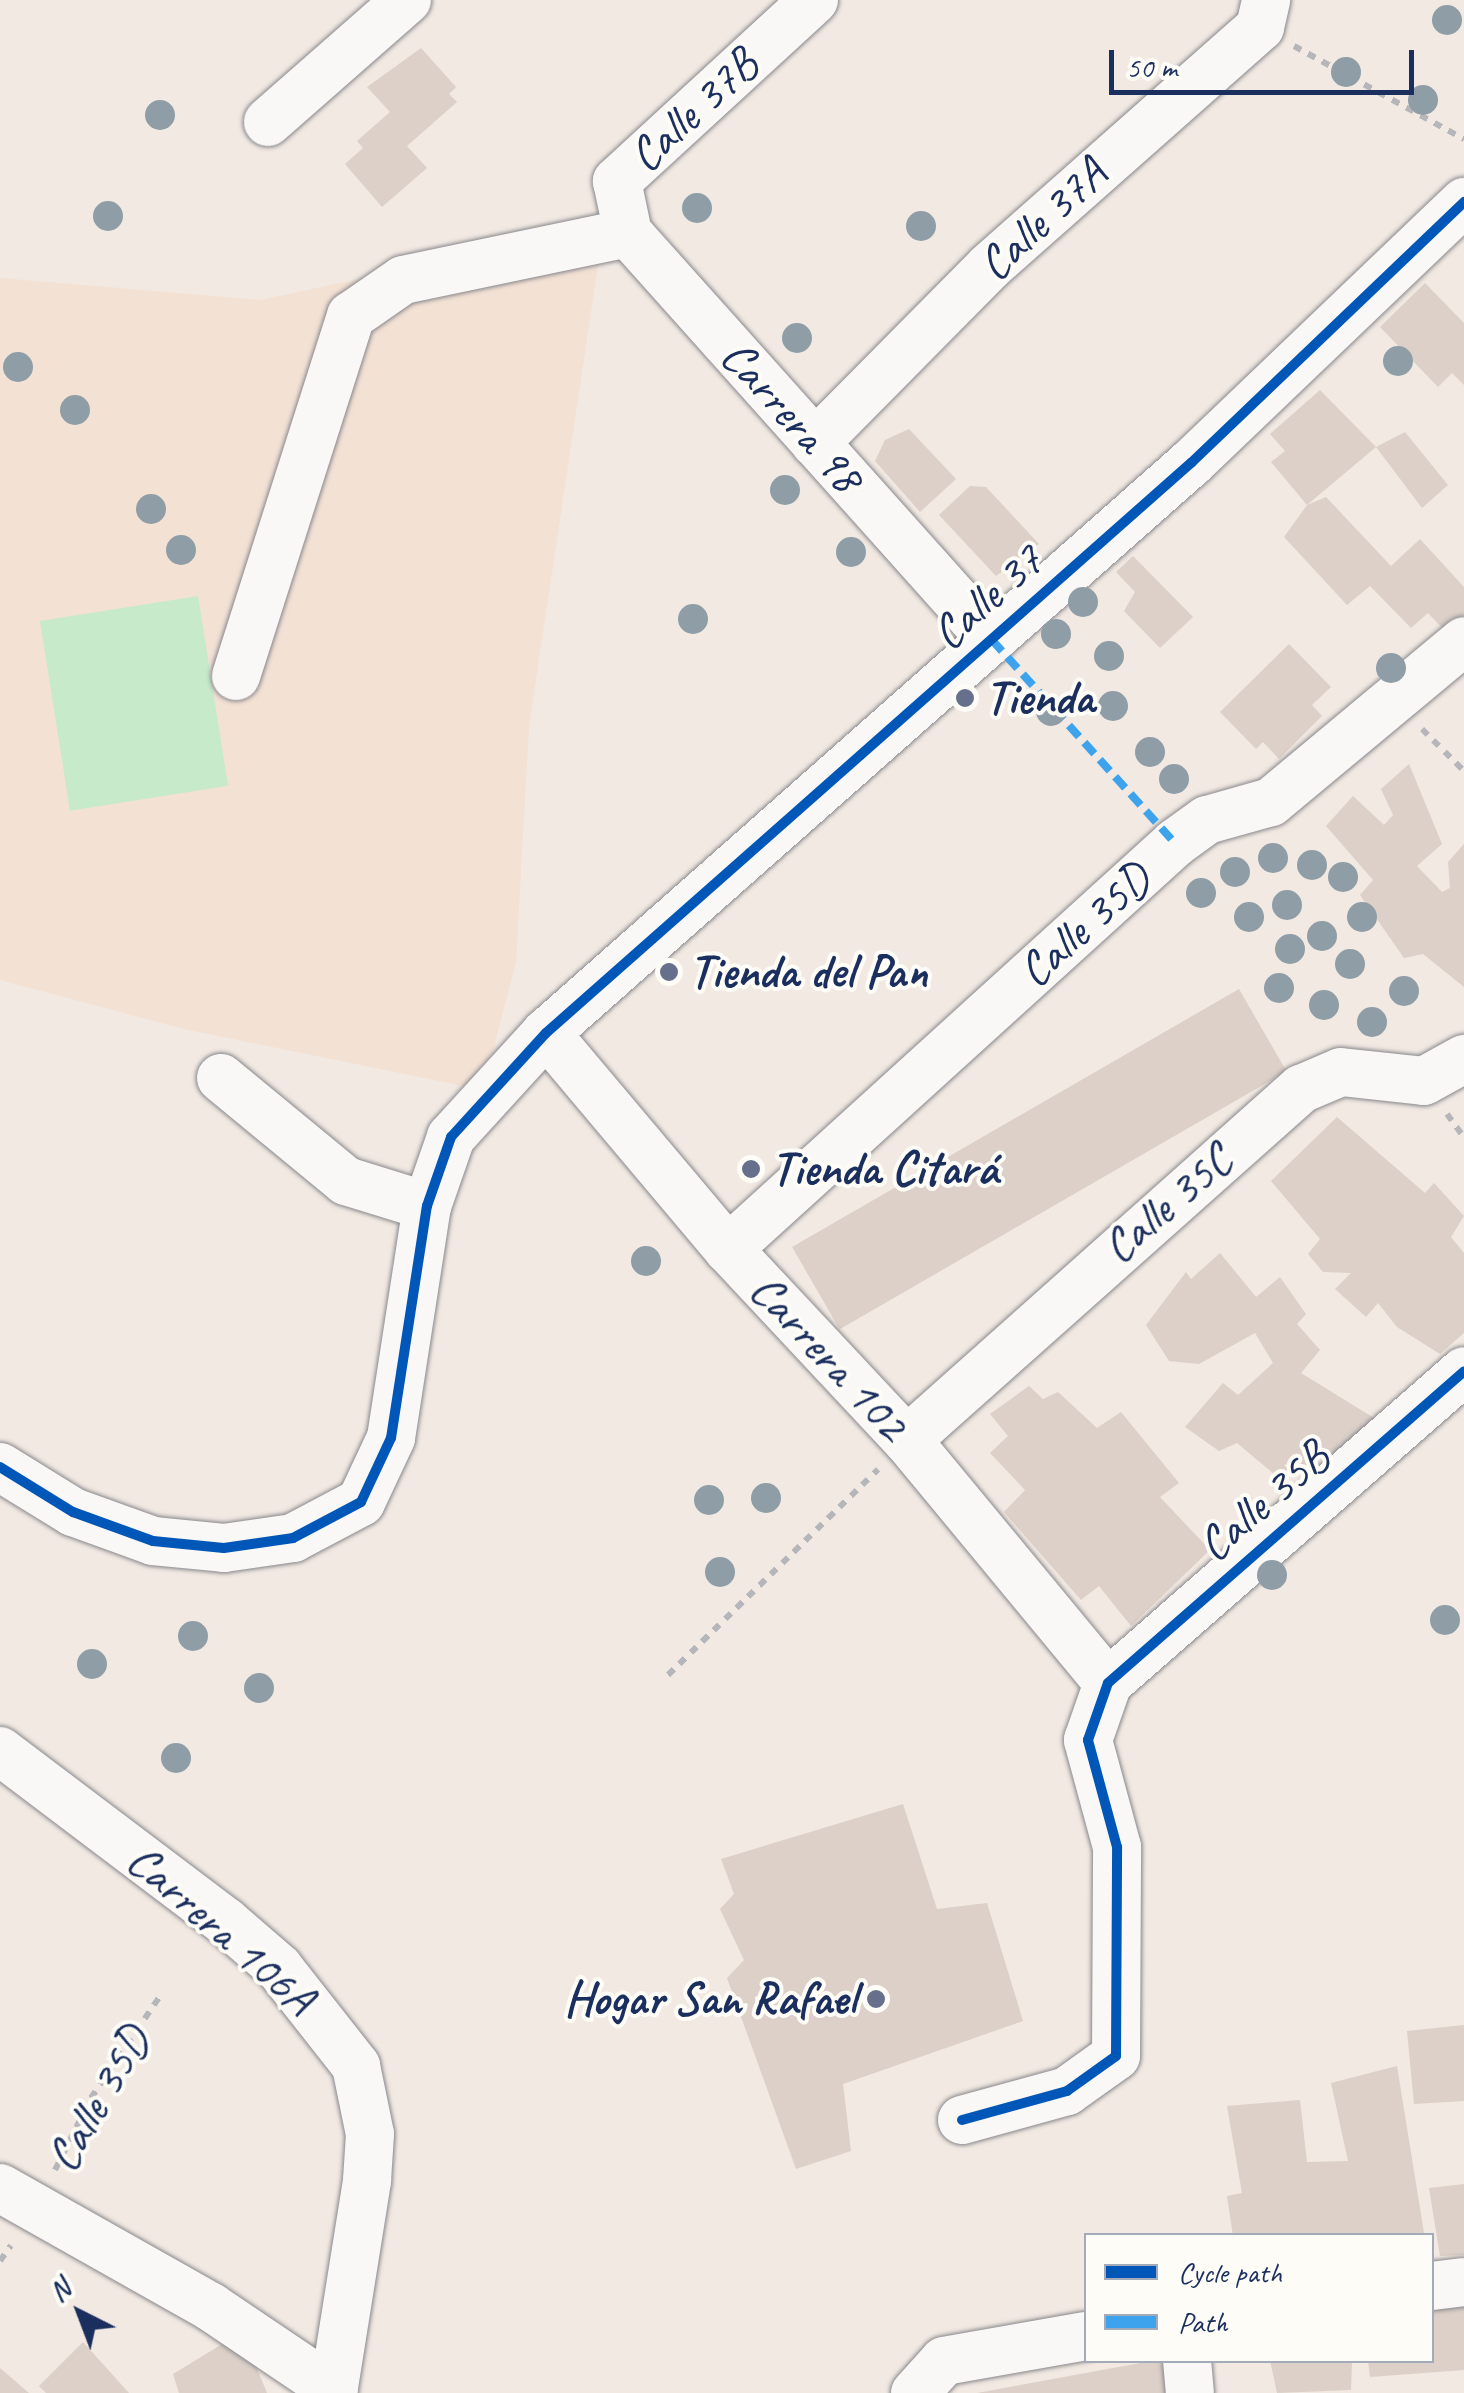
<!DOCTYPE html>
<meta charset="utf-8">
<style>
body{margin:0}
#map{position:relative;width:1464px;height:2393px;overflow:hidden;background:#f2e9e2;font-family:Caveat,sans-serif}
div>[style]{position:absolute}
.built>*{inset:0;background:#f3e1d4}
.green>*{inset:0;background:#c6eaca;transform-origin:0 0}
.building>*{inset:0;background:#dcd0c8;transform-origin:0 0}
.path>*{height:6px;margin-top:-3px;transform-origin:0;background:repeating-linear-gradient(90deg,#b5b6ba 0 8px,transparent 0 16px)}
.roads{filter:drop-shadow(0 0 2px #88888d) drop-shadow(0 0 2px #88888d)}
.street>*{height:48px;margin:-24px;padding:0 24px;transform-origin:24px;border-radius:24px;background:#faf8f6}
.quiet>*{height:8px;margin-top:-4px;transform-origin:0;background:repeating-linear-gradient(90deg,#3da3ed 0 15px,transparent 0 23px)}
.cycleway>*{height:10px;margin:-5px;padding:0 5px;transform-origin:5px;border-radius:5px;background:#0057b8}
.trees>*{width:30px;height:30px;margin:-15px;border-radius:50%;background:#8e9da6}
.dots>*{width:28px;height:28px;translate:-50% -50%;box-sizing:border-box;border:5px solid #fdfcf7;border-radius:50%}
span{translate:-50% -50%;white-space:nowrap;text-align:center;line-height:1.15;-webkit-text-stroke:8px #fdfcf7;paint-order:stroke}
.street-label{font-size:48px;color:#1b2f5e}
.poi-label{font-size:48px;color:#1b2f5e;font-weight:700}
.left{translate:0 -50%;text-align:left}
.right{translate:-100% -50%;text-align:right}
.legend{position:absolute;left:1084px;top:2233px;width:350px;height:130px;box-sizing:border-box;background:#fdfcf7;border:2px solid #a3aaba;margin:0;padding:12px 18px;list-style:none;font-size:30px;color:#1b2f5e}
.legend li{display:flex;align-items:center;gap:20px;height:50px}
.legend b{width:50px;border:2px solid #a3aaba}
.north{position:absolute;left:30px;top:2263px;width:100px;height:100px;-webkit-text-stroke:8px #fdfcf7;paint-order:stroke;rotate:318deg;font-size:28px;font-weight:700;line-height:40px;text-align:center;color:#1b2f5e}
.north::after{content:'';display:block;margin:auto;width:35px;height:45px;background:#1b2f5e;clip-path:polygon(50% 0,100% 100%,50% 72%,0 100%)}
.scale{position:absolute;left:1109px;top:50px;width:305px;height:45px;box-sizing:border-box;border:5px solid #1b2f5e;border-top:0;padding-left:12px;font-size:30px;line-height:35px;white-space:nowrap;color:#1b2f5e;-webkit-text-stroke:8px #fdfcf7;paint-order:stroke}
</style>
<div id="map">
<div class="built">
<i style="clip-path:polygon(601px 246px,529px 727px,516px 962px,483px 1090px,184px 1029px,0 980px,0 278px,261px 300px,456px 258px)"></i>
</div>
<div class="green">
<i style="left:198px;top:596px;width:192px;height:160px;rotate:81deg"></i>
</div>
<div class="building">
<i style="clip-path:polygon(421px 48px,456px 87px,449px 94px,457px 102px,407px 146px,427px 168px,382px 207px,345px 164px,363px 148px,357px 141px,390px 112px,367px 87px)"></i>
<i style="clip-path:polygon(1425px 283px,1464px 323px,1464px 385px,1452px 373px,1438px 387px,1380px 327px)"></i>
<i style="clip-path:polygon(1320px 390px,1376px 447px,1405px 432px,1448px 485px,1422px 508px,1376px 447px,1307px 505px,1271px 462px,1285px 451px,1270px 434px)"></i>
<i style="clip-path:polygon(909px 429px,956px 479px,920px 512px,875px 461px,885px 440px)"></i>
<i style="clip-path:polygon(970px 486px,986px 487px,1039px 544px,996px 576px,939px 515px)"></i>
<i style="clip-path:polygon(1326px 497px,1391px 566px,1420px 539px,1464px 587px,1464px 615px,1446px 632px,1428px 613px,1411px 628px,1370px 586px,1347px 605px,1284px 537px,1307px 505px)"></i>
<i style="clip-path:polygon(1133px 556px,1193px 617px,1160px 648px,1124px 611px,1135px 592px,1116px 572px)"></i>
<i style="clip-path:polygon(1289px 644px,1331px 687px,1312px 705px,1322px 716px,1279px 759px,1263px 742px,1256px 749px,1220px 712px)"></i>
<i style="clip-path:polygon(1409px 764px,1442px 844px,1417px 866px,1442px 892px,1450px 888px,1448px 862px,1464px 844px,1464px 987px,1423px 954px,1404px 958px,1360px 895px,1373px 880px,1326px 826px,1353px 796px,1384px 825px,1393px 815px,1381px 789px)"></i>
<i style="left:1239px;top:989px;width:95px;height:516px;rotate:60deg"></i>
<i style="clip-path:polygon(1337px 1117px,1425px 1193px,1434px 1183px,1464px 1216px,1451px 1237px,1464px 1253px,1464px 1333px,1440px 1354px,1397px 1327px,1378px 1303px,1366px 1317px,1335px 1289px,1351px 1273px,1323px 1272px,1308px 1254px,1320px 1239px,1271px 1181px)"></i>
<i style="clip-path:polygon(1220px 1253px,1256px 1297px,1280px 1277px,1306px 1314px,1297px 1324px,1320px 1350px,1301px 1373px,1374px 1418px,1337px 1451px,1280px 1479px,1237px 1443px,1219px 1451px,1185px 1427px,1223px 1383px,1238px 1395px,1273px 1363px,1255px 1333px,1199px 1364px,1169px 1361px,1146px 1325px,1186px 1272px,1191px 1279px)"></i>
<i style="clip-path:polygon(1029px 1386px,1043px 1399px,1058px 1392px,1097px 1428px,1121px 1412px,1179px 1483px,1160px 1497px,1210px 1550px,1131px 1626px,1099px 1586px,1081px 1600px,1004px 1512px,1025px 1490px,990px 1453px,1008px 1436px,990px 1414px)"></i>
<i style="clip-path:polygon(903px 1804px,937px 1909px,987px 1903px,1023px 2021px,843px 2084px,851px 2151px,796px 2169px,727px 1978px,744px 1960px,720px 1909px,734px 1894px,721px 1859px)"></i>
<i style="clip-path:polygon(1464px 2025px,1464px 2101px,1414px 2104px,1407px 2031px)"></i>
<i style="clip-path:polygon(1397px 2066px,1424px 2233px,1233px 2236px,1227px 2196px,1242px 2193px,1227px 2106px,1300px 2100px,1307px 2162px,1348px 2161px,1331px 2083px)"></i>
<i style="clip-path:polygon(1464px 2184px,1464px 2255px,1440px 2256px,1429px 2188px)"></i>
<i style="clip-path:polygon(1464px 2294px,1464px 2370px,1370px 2377px,1368px 2360px,1432px 2360px,1432px 2300px)"></i>
<i style="clip-path:polygon(242px 2332px,267px 2393px,179px 2393px,173px 2374px)"></i>
<i style="clip-path:polygon(83px 2342px,129px 2393px,46px 2393px,39px 2386px)"></i>
<i style="clip-path:polygon(1157px 2360px,1181px 2360px,1186px 2393px,977px 2393px)"></i>
<i style="clip-path:polygon(1270px 2360px,1352px 2360px,1351px 2390px,1277px 2393px)"></i>
<i style="clip-path:polygon(0 2368px,29px 2393px,0 2393px)"></i>
</div>
<div class="path">
<i style="left:1294px;top:46px;width:194px;rotate:28.7deg"></i>
<i style="left:1422px;top:729px;width:59px;rotate:45deg"></i>
<i style="left:1447px;top:1114px;width:29px;rotate:54deg"></i>
<i style="left:668px;top:1675px;width:294px;rotate:-44.4deg"></i>
<i style="left:55px;top:2170px;width:80px;rotate:-63.4deg"></i>
<i style="left:91px;top:2098px;width:123px;rotate:-55.9deg"></i>
<i style="left:0;top:2261px;width:19px;rotate:-55deg"></i>
</div>
<div class="roads">
<div class="street">
<i style="left:814px;top:0;width:268px;rotate:137.4deg"></i>
<i style="left:617px;top:181px;width:53px;rotate:78.1deg"></i>
<i style="left:628px;top:233px;width:546px;rotate:48.19deg"></i>
<i style="left:268px;top:122px;width:185px;rotate:-41.3deg"></i>
<i style="left:815px;top:443px;width:247px;rotate:-45.3deg"></i>
<i style="left:989px;top:267px;width:362px;rotate:-41.5deg"></i>
<i style="left:1260px;top:27px;width:28px;rotate:-77deg"></i>
<i style="left:236px;top:676px;width:378px;rotate:-72.3deg"></i>
<i style="left:351px;top:316px;width:63px;rotate:-34.7deg"></i>
<i style="left:403px;top:280px;width:230px;rotate:-11.8deg"></i>
<i style="left:546px;top:1033px;width:282px;rotate:49.9deg"></i>
<i style="left:728px;top:1249px;width:262px;rotate:46.9deg"></i>
<i style="left:907px;top:1440px;width:315px;rotate:50.4deg"></i>
<i style="left:221px;top:1078px;width:162px;rotate:39.5deg"></i>
<i style="left:346px;top:1181px;width:85px;rotate:17.2deg"></i>
<i style="left:728px;top:1249px;width:604px;rotate:-42.25deg"></i>
<i style="left:1175px;top:843px;width:39px;rotate:-36deg"></i>
<i style="left:1207px;top:820px;width:66px;rotate:-15.7deg"></i>
<i style="left:1271px;top:802px;width:251px;rotate:-39.8deg"></i>
<i style="left:907px;top:1440px;width:528px;rotate:-41.7deg"></i>
<i style="left:1301px;top:1089px;width:43px;rotate:-23deg"></i>
<i style="left:1341px;top:1072px;width:83px;rotate:6.2deg"></i>
<i style="left:1424px;top:1081px;width:46px;rotate:-28.8deg"></i>
<i style="left:0;top:1467px;width:86px;rotate:31.7deg"></i>
<i style="left:73px;top:1512px;width:85px;rotate:19.9deg"></i>
<i style="left:153px;top:1541px;width:71px;rotate:5.6deg"></i>
<i style="left:224px;top:1548px;width:70px;rotate:-8.2deg"></i>
<i style="left:293px;top:1538px;width:77px;rotate:-27.9deg"></i>
<i style="left:361px;top:1502px;width:71px;rotate:-64.9deg"></i>
<i style="left:391px;top:1438px;width:235px;rotate:-81.2deg"></i>
<i style="left:427px;top:1206px;width:73px;rotate:-70.8deg"></i>
<i style="left:451px;top:1137px;width:141px;rotate:-47.6deg"></i>
<i style="left:546px;top:1033px;width:861px;rotate:-41.47deg"></i>
<i style="left:1191px;top:463px;width:378px;rotate:-43.7deg"></i>
<i style="left:0;top:1751px;width:282px;rotate:37.1deg"></i>
<i style="left:225px;top:1921px;width:72px;rotate:41deg"></i>
<i style="left:279px;top:1968px;width:125px;rotate:51.8deg"></i>
<i style="left:356px;top:2066px;width:69px;rotate:78.4deg"></i>
<i style="left:370px;top:2134px;width:47px;rotate:93.7deg"></i>
<i style="left:367px;top:2181px;width:215px;rotate:99.1deg"></i>
<i style="left:962px;top:2120px;width:109px;rotate:-15.4deg"></i>
<i style="left:1067px;top:2091px;width:60px;rotate:-35.5deg"></i>
<i style="left:1116px;top:2056px;width:209px;rotate:-89.7deg"></i>
<i style="left:1117px;top:1847px;width:111px;rotate:-105.2deg"></i>
<i style="left:1088px;top:1740px;width:60px;rotate:-70.7deg"></i>
<i style="left:1108px;top:1683px;width:473px;rotate:-41.2deg"></i>
<i style="left:0;top:2188px;width:242px;rotate:29.4deg"></i>
<i style="left:211px;top:2307px;width:148px;rotate:34deg"></i>
<i style="left:1432px;top:2286px;width:32px;rotate:-7deg"></i>
<i style="left:1187px;top:2360px;width:33px;rotate:85deg"></i>
<i style="left:915px;top:2393px;width:43px;rotate:-47.8deg"></i>
<i style="left:944px;top:2361px;width:144px;rotate:-10deg"></i>
</div>
</div>
<div class="quiet">
<i style="left:992px;top:640px;width:273px;rotate:48deg"></i>
</div>
<div class="cycleway">
<i style="left:0;top:1467px;width:86px;rotate:31.7deg"></i>
<i style="left:73px;top:1512px;width:85px;rotate:19.9deg"></i>
<i style="left:153px;top:1541px;width:71px;rotate:5.6deg"></i>
<i style="left:224px;top:1548px;width:70px;rotate:-8.2deg"></i>
<i style="left:293px;top:1538px;width:77px;rotate:-27.9deg"></i>
<i style="left:361px;top:1502px;width:71px;rotate:-64.9deg"></i>
<i style="left:391px;top:1438px;width:235px;rotate:-81.2deg"></i>
<i style="left:427px;top:1206px;width:73px;rotate:-70.8deg"></i>
<i style="left:451px;top:1137px;width:141px;rotate:-47.6deg"></i>
<i style="left:546px;top:1033px;width:861px;rotate:-41.47deg"></i>
<i style="left:1191px;top:463px;width:378px;rotate:-43.7deg"></i>
<i style="left:962px;top:2120px;width:109px;rotate:-15.4deg"></i>
<i style="left:1067px;top:2091px;width:60px;rotate:-35.5deg"></i>
<i style="left:1116px;top:2056px;width:209px;rotate:-89.7deg"></i>
<i style="left:1117px;top:1847px;width:111px;rotate:-105.2deg"></i>
<i style="left:1088px;top:1740px;width:60px;rotate:-70.7deg"></i>
<i style="left:1108px;top:1683px;width:473px;rotate:-41.2deg"></i>
</div>
<div class="trees">
<i style="left:1447px;top:20px"></i>
<i style="left:1346px;top:72px"></i>
<i style="left:1423px;top:100px"></i>
<i style="left:160px;top:115px"></i>
<i style="left:697px;top:208px"></i>
<i style="left:108px;top:216px"></i>
<i style="left:921px;top:226px"></i>
<i style="left:797px;top:338px"></i>
<i style="left:1398px;top:361px"></i>
<i style="left:18px;top:367px"></i>
<i style="left:75px;top:410px"></i>
<i style="left:785px;top:490px"></i>
<i style="left:151px;top:509px"></i>
<i style="left:181px;top:550px"></i>
<i style="left:851px;top:552px"></i>
<i style="left:1083px;top:602px"></i>
<i style="left:693px;top:619px"></i>
<i style="left:1056px;top:634px"></i>
<i style="left:1109px;top:656px"></i>
<i style="left:1391px;top:668px"></i>
<i style="left:1113px;top:706px"></i>
<i style="left:1051px;top:711px"></i>
<i style="left:1150px;top:752px"></i>
<i style="left:1174px;top:779px"></i>
<i style="left:1273px;top:858px"></i>
<i style="left:1312px;top:865px"></i>
<i style="left:1235px;top:872px"></i>
<i style="left:1343px;top:877px"></i>
<i style="left:1201px;top:893px"></i>
<i style="left:1287px;top:905px"></i>
<i style="left:1249px;top:917px"></i>
<i style="left:1362px;top:917px"></i>
<i style="left:1322px;top:936px"></i>
<i style="left:1290px;top:949px"></i>
<i style="left:1350px;top:964px"></i>
<i style="left:1279px;top:988px"></i>
<i style="left:1404px;top:991px"></i>
<i style="left:1324px;top:1005px"></i>
<i style="left:1372px;top:1022px"></i>
<i style="left:646px;top:1261px"></i>
<i style="left:766px;top:1498px"></i>
<i style="left:709px;top:1500px"></i>
<i style="left:720px;top:1572px"></i>
<i style="left:1272px;top:1575px"></i>
<i style="left:1445px;top:1620px"></i>
<i style="left:193px;top:1636px"></i>
<i style="left:92px;top:1664px"></i>
<i style="left:259px;top:1688px"></i>
<i style="left:176px;top:1758px"></i>
</div>
<div class="dots">
<i style="left:965px;top:698px;background:#66708c"></i>
<i style="left:669px;top:972px;background:#66708c"></i>
<i style="left:751px;top:1169px;background:#66708c"></i>
<i style="left:876px;top:1999px;background:#66708c"></i>
</div>
<div class="street-label">
<span style="left:693px;top:110px;rotate:-43deg">Calle 37B</span>
<span style="left:1042px;top:219px;rotate:-43deg">Calle 37A</span>
<span style="left:792px;top:416px;rotate:48deg">Carrera 98</span>
<span style="left:987px;top:597px;rotate:-42deg">Calle 37</span>
<span style="left:1084px;top:925px;rotate:-42deg">Calle 35D</span>
<span style="left:1167px;top:1204px;rotate:-41deg">Calle 35C</span>
<span style="left:829px;top:1357px;rotate:47deg">Carrera 102</span>
<span style="left:1263px;top:1501px;rotate:-41deg">Calle 35B</span>
<span style="left:221px;top:1929px;rotate:41deg">Carrera 106A</span>
<span style="left:98px;top:2099px;rotate:-60deg">Calle 35D</span>
</div>
<div class="poi-label">
<span class="left" style="left:985px;top:698px">Tienda</span>
<span class="left" style="left:689px;top:972px">Tienda del Pan</span>
<span class="left" style="left:771px;top:1169px">Tienda Citará</span>
<span class="right" style="left:856px;top:1999px">Hogar San Rafael</span>
</div>
<ul class="legend">
<li><b style="height:12px;background:#0057b8"></b>Cycle path</li>
<li><b style="height:12px;background:#3da3ed"></b>Path</li>
</ul>
<div class="north">N</div>
<div class="scale">50 m</div>
</div>
